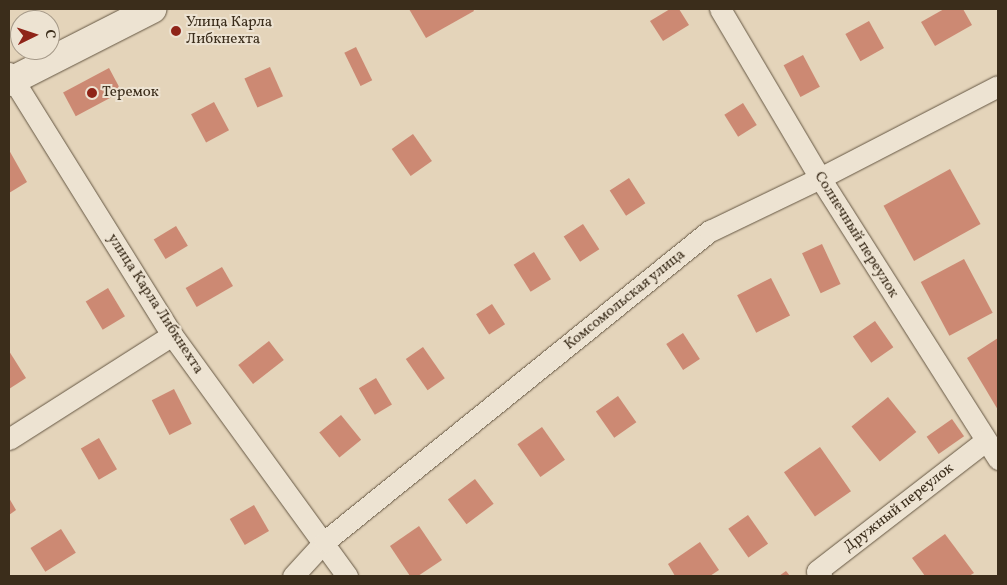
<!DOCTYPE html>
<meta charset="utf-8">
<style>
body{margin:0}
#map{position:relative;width:1007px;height:585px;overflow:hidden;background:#e4d4ba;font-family:Vollkorn,serif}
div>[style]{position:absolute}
.building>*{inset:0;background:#cc8973;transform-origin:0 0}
.roads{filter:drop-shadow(0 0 1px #655743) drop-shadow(0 0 1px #655743)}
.minor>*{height:21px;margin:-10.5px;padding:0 10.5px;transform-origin:10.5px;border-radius:10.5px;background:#ede3d2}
.tertiary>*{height:28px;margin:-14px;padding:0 14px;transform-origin:14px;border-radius:14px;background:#ede3d2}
.dots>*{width:14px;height:14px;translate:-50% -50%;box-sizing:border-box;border:2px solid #ede3d2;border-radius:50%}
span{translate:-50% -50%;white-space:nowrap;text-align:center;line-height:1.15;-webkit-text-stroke:4px #ede3d2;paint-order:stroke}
.poi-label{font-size:15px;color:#3b2d1b}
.left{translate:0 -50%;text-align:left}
.street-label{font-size:15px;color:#3b2d1b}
.frame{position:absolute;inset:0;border:10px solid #3b2d1b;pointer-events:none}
.north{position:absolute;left:10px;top:10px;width:50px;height:50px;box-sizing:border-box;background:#ede3d2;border:1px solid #a69a89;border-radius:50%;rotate:86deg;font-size:14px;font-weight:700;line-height:20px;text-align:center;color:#3b2d1b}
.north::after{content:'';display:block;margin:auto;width:18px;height:22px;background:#8f2418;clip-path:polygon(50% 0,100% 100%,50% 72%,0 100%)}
</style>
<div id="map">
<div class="building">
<i style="clip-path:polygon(409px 9px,473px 9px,474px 11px,426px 38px)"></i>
<i style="clip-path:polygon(670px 9px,679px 9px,689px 25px,663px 41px,650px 21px)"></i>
<i style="clip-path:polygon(944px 9px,963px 9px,972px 25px,935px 46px,921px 22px)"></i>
<i style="left:869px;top:21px;width:31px;height:27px;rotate:61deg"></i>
<i style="left:356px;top:47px;width:37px;height:13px;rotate:64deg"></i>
<i style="left:803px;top:55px;width:36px;height:22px;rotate:62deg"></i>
<i style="left:270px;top:67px;width:32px;height:28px;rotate:66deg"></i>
<i style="left:109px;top:68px;width:27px;height:52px;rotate:62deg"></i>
<i style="left:214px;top:102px;width:32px;height:26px;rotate:62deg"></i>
<i style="left:743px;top:103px;width:26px;height:22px;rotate:58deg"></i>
<i style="left:413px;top:134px;width:33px;height:26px;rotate:55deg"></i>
<i style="clip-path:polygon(9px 150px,27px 182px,9px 193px)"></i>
<i style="left:950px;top:169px;width:63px;height:76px;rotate:61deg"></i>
<i style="left:629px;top:178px;width:30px;height:23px;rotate:57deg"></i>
<i style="left:583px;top:224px;width:30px;height:23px;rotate:57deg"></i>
<i style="left:176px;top:226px;width:23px;height:26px;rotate:59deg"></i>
<i style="left:822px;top:244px;width:44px;height:22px;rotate:65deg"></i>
<i style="left:534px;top:252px;width:32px;height:24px;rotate:58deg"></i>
<i style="left:964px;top:259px;width:61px;height:49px;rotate:62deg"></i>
<i style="left:222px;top:267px;width:22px;height:42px;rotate:60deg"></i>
<i style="left:771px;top:278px;width:42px;height:38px;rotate:63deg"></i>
<i style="left:108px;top:288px;width:33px;height:26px;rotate:59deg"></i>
<i style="left:492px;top:304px;width:24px;height:19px;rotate:57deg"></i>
<i style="left:875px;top:321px;width:32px;height:27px;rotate:55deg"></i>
<i style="left:683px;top:333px;width:31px;height:20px;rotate:57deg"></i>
<i style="clip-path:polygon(998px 338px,998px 410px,967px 358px)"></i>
<i style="left:269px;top:341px;width:24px;height:39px;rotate:52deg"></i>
<i style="left:423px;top:347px;width:38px;height:21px;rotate:55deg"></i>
<i style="clip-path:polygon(9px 351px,26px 378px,9px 389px)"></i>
<i style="left:376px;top:378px;width:31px;height:20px;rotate:59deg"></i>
<i style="left:174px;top:389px;width:39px;height:25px;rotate:63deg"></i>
<i style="left:618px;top:396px;width:32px;height:27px;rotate:55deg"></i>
<i style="left:888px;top:397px;width:45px;height:47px;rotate:51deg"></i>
<i style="left:341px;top:415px;width:32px;height:28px;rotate:51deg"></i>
<i style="left:952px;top:419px;width:21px;height:31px;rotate:55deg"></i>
<i style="left:542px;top:427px;width:40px;height:30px;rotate:55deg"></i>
<i style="left:99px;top:438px;width:36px;height:21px;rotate:60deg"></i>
<i style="left:820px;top:447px;width:54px;height:44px;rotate:55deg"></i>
<i style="left:475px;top:479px;width:31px;height:34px;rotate:53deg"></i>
<i style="clip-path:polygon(9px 498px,16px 510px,9px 515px)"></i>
<i style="left:254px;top:505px;width:30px;height:28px;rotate:60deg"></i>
<i style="left:748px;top:515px;width:35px;height:24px;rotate:55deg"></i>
<i style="clip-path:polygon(419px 526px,442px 560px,418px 576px,410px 576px,390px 546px)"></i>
<i style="left:61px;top:529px;width:28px;height:36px;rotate:58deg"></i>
<i style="clip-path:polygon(945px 534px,974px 573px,969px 576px,925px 576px,912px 558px)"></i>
<i style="clip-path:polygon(700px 542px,719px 570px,710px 576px,675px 576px,668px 564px)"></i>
<i style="clip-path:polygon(786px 571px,790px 576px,779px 576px)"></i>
</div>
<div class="roads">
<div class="minor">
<i style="left:720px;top:9px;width:196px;rotate:59.4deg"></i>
<i style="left:820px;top:178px;width:333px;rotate:57.6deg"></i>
<i style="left:9px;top:73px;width:309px;rotate:58.1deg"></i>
<i style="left:172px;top:335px;width:298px;rotate:54deg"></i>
<i style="left:9px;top:439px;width:193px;rotate:-32.5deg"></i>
<i style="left:293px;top:576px;width:46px;rotate:-47.6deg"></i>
<i style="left:324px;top:542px;width:496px;rotate:-38.9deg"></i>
<i style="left:710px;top:231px;width:122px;rotate:-25.7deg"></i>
<i style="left:820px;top:178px;width:200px;rotate:-27.3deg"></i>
<i style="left:821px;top:576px;width:6px;rotate:-129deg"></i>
<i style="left:817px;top:571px;width:212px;rotate:-37.7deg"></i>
</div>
<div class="tertiary">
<i style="left:9px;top:82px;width:161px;rotate:-27deg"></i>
</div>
</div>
<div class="dots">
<i style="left:176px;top:31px;background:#8f2418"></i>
<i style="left:92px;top:93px;background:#8f2418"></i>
</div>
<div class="poi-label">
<span class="left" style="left:186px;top:31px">Улица Карла<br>Либкнехта</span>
<span class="left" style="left:102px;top:93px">Теремок</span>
</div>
<div class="street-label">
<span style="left:856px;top:235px;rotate:58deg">Солнечный переулок</span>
<span style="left:625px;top:300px;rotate:-39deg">Комсомольская улица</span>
<span style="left:155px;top:304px;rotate:57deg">улица Карла Либкнехта</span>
<span style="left:899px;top:508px;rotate:-38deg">Дружный переулок</span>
</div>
<div class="frame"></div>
<div class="north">С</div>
</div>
